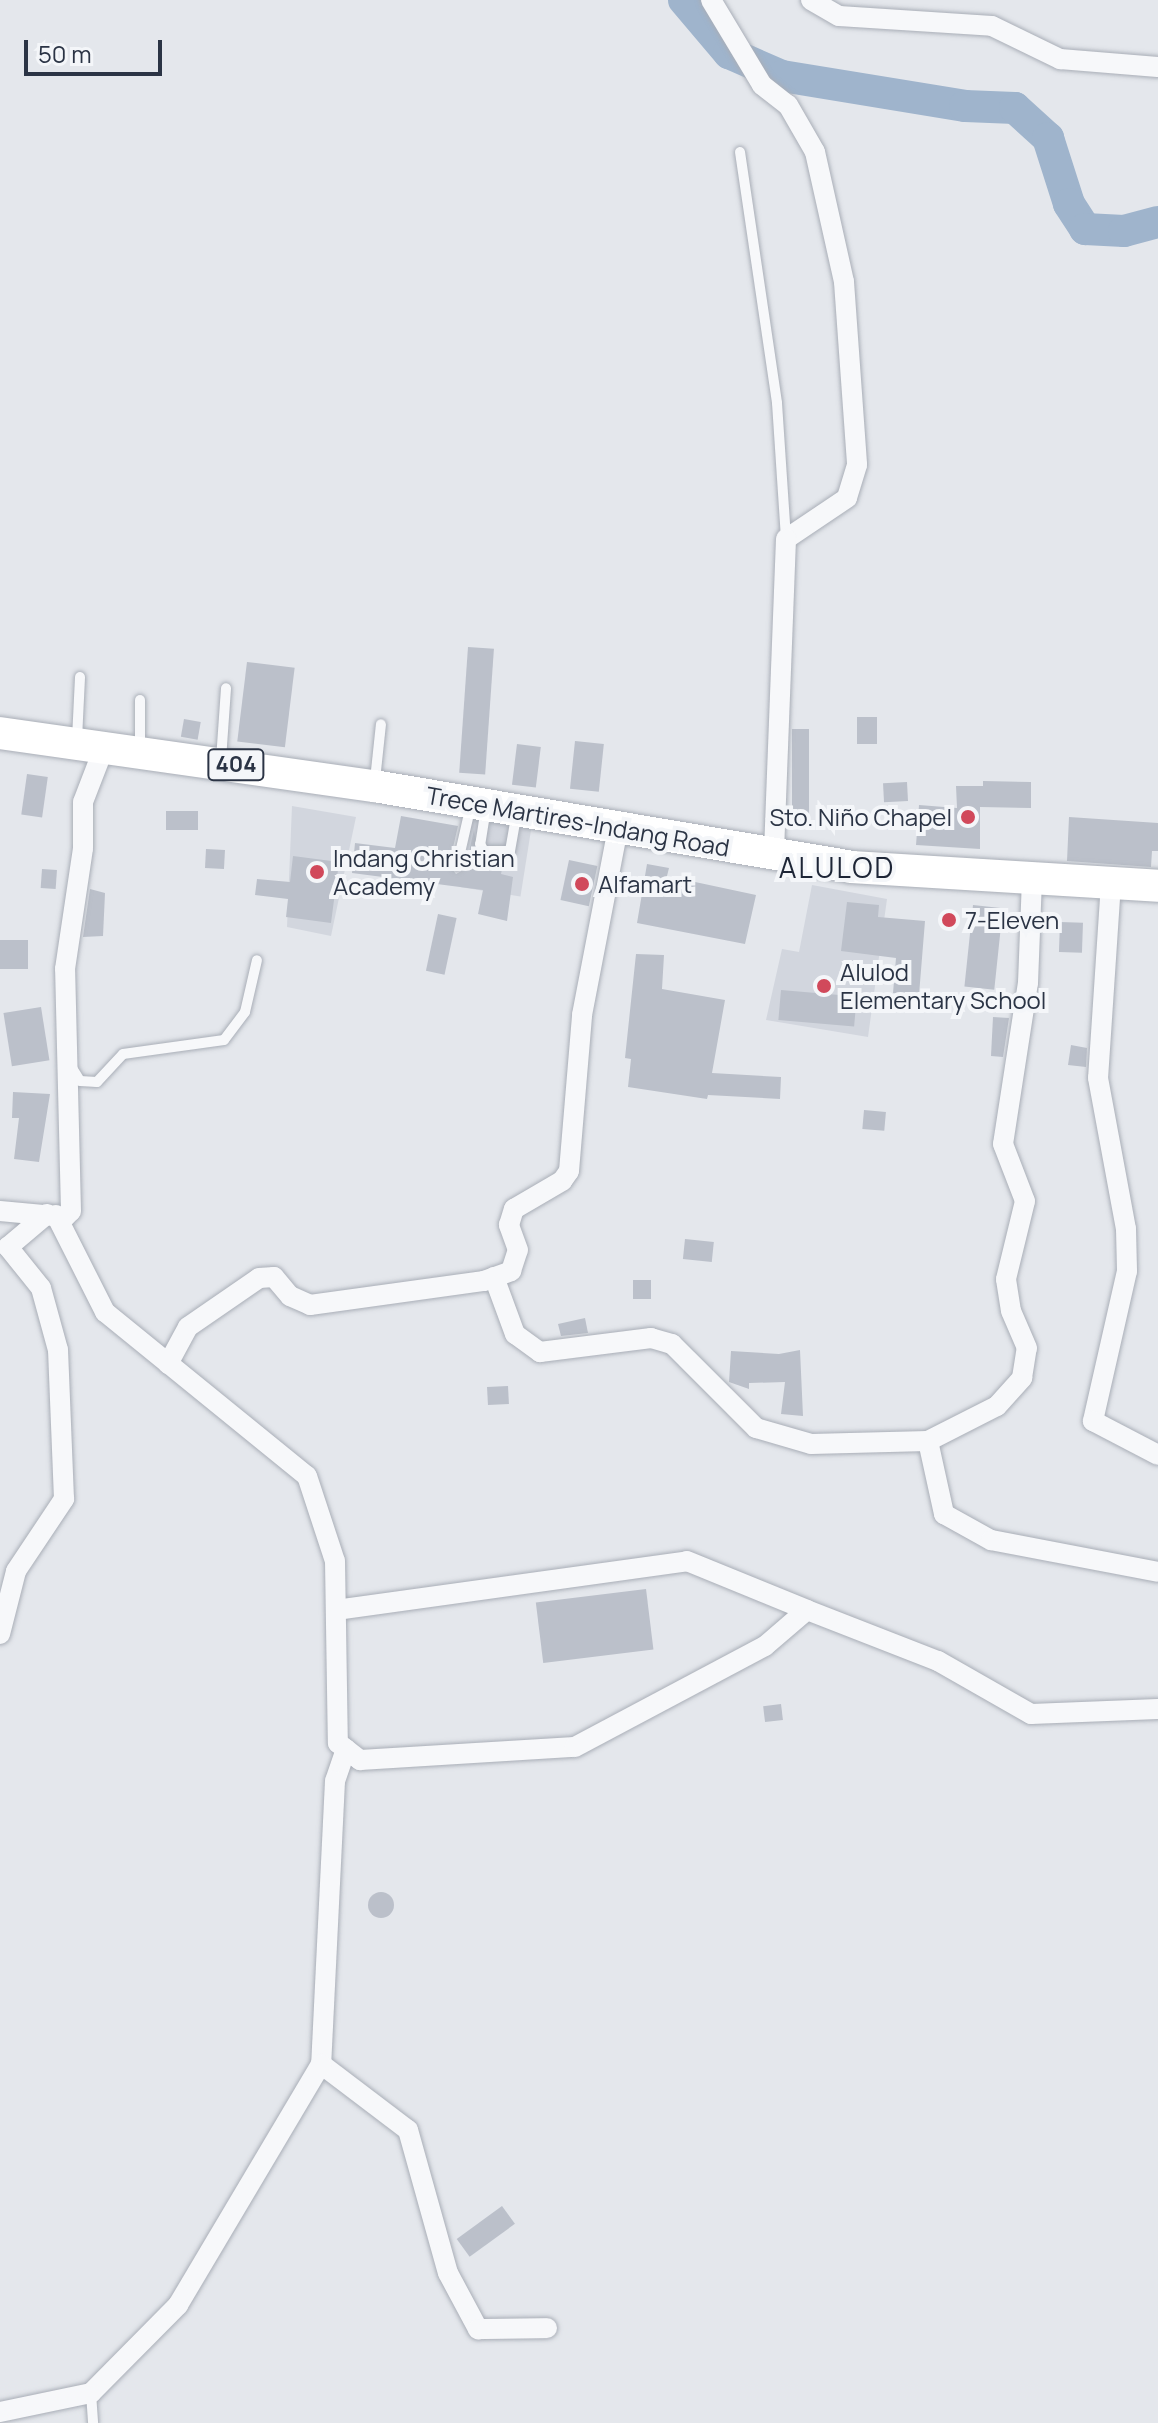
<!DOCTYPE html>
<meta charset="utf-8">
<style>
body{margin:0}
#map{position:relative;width:1158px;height:2423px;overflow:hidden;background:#e4e7ec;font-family:Manrope,sans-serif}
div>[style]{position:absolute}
.built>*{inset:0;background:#d2d6de;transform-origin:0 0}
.river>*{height:32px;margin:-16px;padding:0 16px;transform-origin:16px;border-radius:16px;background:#9fb4cc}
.building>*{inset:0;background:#bbc0ca;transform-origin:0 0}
.round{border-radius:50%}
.roads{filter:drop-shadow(0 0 2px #a9aeb7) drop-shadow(0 0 2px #a9aeb7)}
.service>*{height:10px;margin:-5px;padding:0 5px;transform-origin:5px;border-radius:5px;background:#f7f8fa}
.minor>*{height:20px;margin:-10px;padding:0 10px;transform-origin:10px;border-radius:10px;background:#f7f8fa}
.primary>*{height:32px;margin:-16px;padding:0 16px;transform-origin:16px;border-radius:16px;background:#fff}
.dots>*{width:22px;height:22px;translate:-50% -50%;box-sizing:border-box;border:4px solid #f4f6f9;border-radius:50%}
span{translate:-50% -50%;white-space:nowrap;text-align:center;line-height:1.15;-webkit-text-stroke:8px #f4f6f9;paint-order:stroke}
.shield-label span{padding:2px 6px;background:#f4f6f9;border:2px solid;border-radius:6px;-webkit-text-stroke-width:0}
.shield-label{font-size:22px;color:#2b3445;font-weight:700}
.poi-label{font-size:24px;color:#2b3445}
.right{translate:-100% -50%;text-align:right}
.left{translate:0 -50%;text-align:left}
.street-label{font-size:24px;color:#2b3445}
.quarter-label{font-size:28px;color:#1d2536;letter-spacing:2px}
.scale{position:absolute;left:24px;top:40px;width:138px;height:36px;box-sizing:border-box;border:4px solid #2b3445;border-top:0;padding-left:10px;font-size:24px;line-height:28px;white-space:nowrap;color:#2b3445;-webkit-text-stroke:6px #f4f6f9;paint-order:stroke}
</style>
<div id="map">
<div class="built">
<i style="clip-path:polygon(292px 806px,356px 817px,331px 936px,287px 927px)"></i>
<i style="left:472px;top:819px;width:60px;height:69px;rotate:9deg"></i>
<i style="clip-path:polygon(812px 885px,887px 899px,868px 1037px,766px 1020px,782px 949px,799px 952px)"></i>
</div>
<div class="river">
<i style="left:684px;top:0;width:70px;rotate:49.7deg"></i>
<i style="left:729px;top:53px;width:58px;rotate:23.5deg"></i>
<i style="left:782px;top:76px;width:185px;rotate:9.3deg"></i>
<i style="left:965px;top:106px;width:50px;rotate:2.3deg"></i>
<i style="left:1015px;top:108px;width:45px;rotate:42.3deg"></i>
<i style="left:1048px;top:138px;width:69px;rotate:72.3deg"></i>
<i style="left:1069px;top:204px;width:30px;rotate:57deg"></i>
<i style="left:1085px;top:229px;width:39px;rotate:3deg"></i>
<i style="left:1124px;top:231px;width:35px;rotate:-15deg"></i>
</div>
<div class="building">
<i style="left:468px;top:647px;width:26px;height:126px;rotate:4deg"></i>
<i style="left:247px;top:662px;width:48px;height:80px;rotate:7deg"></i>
<i style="left:857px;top:717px;width:20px;height:27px"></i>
<i style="left:184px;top:719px;width:17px;height:18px;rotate:10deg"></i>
<i style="left:792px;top:729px;width:17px;height:86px"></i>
<i style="left:575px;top:741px;width:29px;height:48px;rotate:6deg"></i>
<i style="left:517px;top:744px;width:24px;height:41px;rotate:7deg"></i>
<i style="left:27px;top:774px;width:21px;height:41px;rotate:8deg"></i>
<i style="clip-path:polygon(983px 781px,1031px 782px,1031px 808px,980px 807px,980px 849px,916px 845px,919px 805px,957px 808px,956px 786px,983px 786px)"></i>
<i style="left:907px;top:782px;width:19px;height:24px;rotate:87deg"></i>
<i style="left:166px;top:811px;width:32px;height:19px"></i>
<i style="clip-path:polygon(401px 816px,458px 826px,449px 865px,456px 874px,465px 869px,474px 830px,478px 856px,504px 859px,501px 874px,513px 877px,507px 921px,478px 914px,483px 890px,352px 873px,355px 843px,395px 848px)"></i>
<i style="clip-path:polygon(1069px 817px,1158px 823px,1158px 851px,1152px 851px,1151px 867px,1067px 861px)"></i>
<i style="left:206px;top:849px;width:19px;height:19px;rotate:3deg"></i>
<i style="clip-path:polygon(293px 856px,339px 862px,331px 923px,286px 917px,288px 899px,255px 895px,257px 879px,290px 882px)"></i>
<i style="left:569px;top:860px;width:29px;height:41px;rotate:12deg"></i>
<i style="clip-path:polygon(647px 864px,669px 868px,667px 876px,756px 895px,745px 944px,637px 923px)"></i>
<i style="left:42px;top:869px;width:15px;height:19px;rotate:4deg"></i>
<i style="clip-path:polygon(90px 889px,105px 893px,103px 936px,83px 937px)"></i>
<i style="clip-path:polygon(847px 902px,879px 905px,878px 917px,925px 921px,919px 995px,893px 993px,896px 958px,841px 951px)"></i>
<i style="left:973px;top:905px;width:30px;height:82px;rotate:6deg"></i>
<i style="left:438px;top:914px;width:19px;height:58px;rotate:12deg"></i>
<i style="left:1060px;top:922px;width:23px;height:30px;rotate:2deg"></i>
<i style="left:0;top:940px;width:28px;height:29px"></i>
<i style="clip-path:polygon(636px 954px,664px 955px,662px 989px,725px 1000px,712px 1073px,781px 1077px,780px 1099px,708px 1095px,707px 1099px,628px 1087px,631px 1059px,625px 1058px)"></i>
<i style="left:781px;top:990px;width:76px;height:30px;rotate:5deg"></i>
<i style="left:41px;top:1007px;width:54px;height:38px;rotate:81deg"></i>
<i style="clip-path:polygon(993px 1017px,1009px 1018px,1003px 1057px,991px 1056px)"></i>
<i style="clip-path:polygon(1071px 1045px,1087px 1048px,1086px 1067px,1068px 1065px)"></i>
<i style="clip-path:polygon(13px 1092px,50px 1094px,39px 1162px,14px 1159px,19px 1118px,12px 1118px)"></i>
<i style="left:864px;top:1110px;width:22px;height:19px;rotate:5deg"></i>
<i style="left:685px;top:1239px;width:29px;height:20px;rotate:6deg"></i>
<i style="left:633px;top:1280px;width:18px;height:19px"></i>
<i style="clip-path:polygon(585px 1318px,588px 1333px,561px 1336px,558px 1324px)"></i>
<i style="clip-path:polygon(800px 1350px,803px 1416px,781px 1414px,785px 1382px,749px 1383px,749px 1389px,729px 1382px,731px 1351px,779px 1354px)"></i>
<i style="left:508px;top:1386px;width:18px;height:21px;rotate:87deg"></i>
<i style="left:646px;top:1589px;width:61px;height:111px;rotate:83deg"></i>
<i style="left:781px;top:1704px;width:16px;height:18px;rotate:83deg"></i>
<i class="round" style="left:368px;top:1892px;width:26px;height:26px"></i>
<i style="left:502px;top:2206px;width:22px;height:56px;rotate:54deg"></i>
</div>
<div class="roads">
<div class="service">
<i style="left:740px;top:152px;width:254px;rotate:81.6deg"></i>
<i style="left:777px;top:403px;width:136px;rotate:86.2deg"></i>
<i style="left:140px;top:700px;width:49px;rotate:90deg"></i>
<i style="left:77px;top:739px;width:62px;rotate:-87.2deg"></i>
<i style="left:221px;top:760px;width:72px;rotate:-86deg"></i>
<i style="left:375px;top:780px;width:56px;rotate:-83.9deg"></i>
<i style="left:486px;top:808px;width:36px;rotate:99deg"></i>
<i style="left:480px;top:844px;width:8px;rotate:60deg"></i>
<i style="left:484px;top:851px;width:26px"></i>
<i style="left:510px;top:851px;width:39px;rotate:-80deg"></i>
<i style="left:457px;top:866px;width:63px;rotate:-77.1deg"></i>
<i style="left:72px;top:1068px;width:15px;rotate:58deg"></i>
<i style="left:80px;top:1081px;width:17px;rotate:3deg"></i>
<i style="left:97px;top:1082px;width:38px;rotate:-47deg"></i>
<i style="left:123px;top:1054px;width:102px;rotate:-7.9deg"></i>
<i style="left:224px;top:1040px;width:35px;rotate:-53deg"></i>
<i style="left:245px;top:1012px;width:53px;rotate:-77deg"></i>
<i style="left:91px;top:2393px;width:30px;rotate:86deg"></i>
</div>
<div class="minor">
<i style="left:711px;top:0;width:99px;rotate:59deg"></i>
<i style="left:762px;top:85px;width:33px;rotate:38deg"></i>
<i style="left:788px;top:105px;width:54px;rotate:60.1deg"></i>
<i style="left:815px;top:152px;width:133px;rotate:77.4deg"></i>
<i style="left:844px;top:282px;width:183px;rotate:85.9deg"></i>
<i style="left:857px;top:465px;width:34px;rotate:107deg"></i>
<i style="left:847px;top:498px;width:73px;rotate:146.1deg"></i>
<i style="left:786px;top:539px;width:315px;rotate:92.2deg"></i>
<i style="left:811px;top:0;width:32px;rotate:30deg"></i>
<i style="left:839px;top:16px;width:153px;rotate:3.7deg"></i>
<i style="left:992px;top:26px;width:76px;rotate:25.9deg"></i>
<i style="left:1060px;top:59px;width:98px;rotate:4.7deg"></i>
<i style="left:1111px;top:883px;width:195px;rotate:93.8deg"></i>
<i style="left:1098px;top:1078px;width:154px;rotate:79.5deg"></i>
<i style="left:1126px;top:1229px;width:42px;rotate:88.6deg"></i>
<i style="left:1127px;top:1271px;width:154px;rotate:102.8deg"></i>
<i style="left:1093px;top:1421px;width:73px;rotate:27.6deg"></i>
<i style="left:0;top:1211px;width:65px;rotate:5.3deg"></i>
<i style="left:65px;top:1217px;width:8px;rotate:-45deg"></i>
<i style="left:71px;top:1211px;width:242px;rotate:-91.4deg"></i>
<i style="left:65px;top:969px;width:122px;rotate:-81.5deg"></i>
<i style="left:83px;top:848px;width:46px;rotate:-90deg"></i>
<i style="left:83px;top:802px;width:61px;rotate:-68.9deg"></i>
<i style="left:56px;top:1215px;width:109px;rotate:63.2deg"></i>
<i style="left:105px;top:1312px;width:260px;rotate:39.1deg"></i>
<i style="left:307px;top:1476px;width:89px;rotate:71.8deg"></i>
<i style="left:335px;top:1561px;width:182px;rotate:89.1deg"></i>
<i style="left:338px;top:1743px;width:28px;rotate:38deg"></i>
<i style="left:360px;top:1760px;width:215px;rotate:-3.5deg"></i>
<i style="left:575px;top:1747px;width:215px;rotate:-28deg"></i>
<i style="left:765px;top:1646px;width:55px;rotate:-40.6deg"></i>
<i style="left:807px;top:1610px;width:141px;rotate:21.3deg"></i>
<i style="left:938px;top:1661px;width:107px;rotate:29.7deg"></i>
<i style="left:1031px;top:1714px;width:127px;rotate:-2.3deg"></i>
<i style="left:494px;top:1277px;width:61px;rotate:69.8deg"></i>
<i style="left:515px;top:1334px;width:31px;rotate:36deg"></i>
<i style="left:540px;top:1352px;width:112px;rotate:-7.2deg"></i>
<i style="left:651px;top:1338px;width:22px;rotate:16deg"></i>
<i style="left:672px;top:1344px;width:119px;rotate:45deg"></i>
<i style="left:756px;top:1428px;width:57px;rotate:16.2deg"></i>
<i style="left:811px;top:1444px;width:117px;rotate:-1.5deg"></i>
<i style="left:928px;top:1441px;width:77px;rotate:-26.9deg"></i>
<i style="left:997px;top:1406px;width:38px;rotate:-48deg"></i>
<i style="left:1022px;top:1378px;width:30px;rotate:-81deg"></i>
<i style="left:1027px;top:1348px;width:40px;rotate:-113.4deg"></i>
<i style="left:1011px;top:1311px;width:32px;rotate:-99deg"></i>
<i style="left:1006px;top:1279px;width:80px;rotate:-76.3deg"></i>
<i style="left:1025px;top:1201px;width:61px;rotate:-111.1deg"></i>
<i style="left:1003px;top:1144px;width:163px;rotate:-81.2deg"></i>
<i style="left:1028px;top:983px;width:105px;rotate:-87.8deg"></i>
<i style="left:168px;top:1364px;width:42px;rotate:-61.6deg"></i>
<i style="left:188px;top:1327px;width:86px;rotate:-34.6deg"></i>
<i style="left:259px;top:1278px;width:15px;rotate:-4deg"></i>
<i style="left:274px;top:1277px;width:25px;rotate:50deg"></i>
<i style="left:290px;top:1296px;width:22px;rotate:24deg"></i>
<i style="left:310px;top:1305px;width:176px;rotate:-7.9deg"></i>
<i style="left:484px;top:1281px;width:29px;rotate:-20deg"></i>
<i style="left:511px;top:1271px;width:22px;rotate:-72deg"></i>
<i style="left:518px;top:1250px;width:27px;rotate:-110deg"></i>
<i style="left:509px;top:1225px;width:17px;rotate:-73deg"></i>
<i style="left:514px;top:1209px;width:56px;rotate:-30.3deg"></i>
<i style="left:562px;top:1181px;width:12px;rotate:-55deg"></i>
<i style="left:569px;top:1171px;width:157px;rotate:-85.2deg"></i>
<i style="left:582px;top:1015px;width:190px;rotate:-79.1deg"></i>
<i style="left:928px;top:1441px;width:75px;rotate:77.6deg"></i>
<i style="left:944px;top:1514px;width:54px;rotate:29deg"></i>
<i style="left:991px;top:1540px;width:170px;rotate:10.8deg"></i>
<i style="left:336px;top:1610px;width:354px;rotate:-7.9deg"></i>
<i style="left:687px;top:1561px;width:130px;rotate:22.2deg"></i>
<i style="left:0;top:1634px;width:65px;rotate:-75.7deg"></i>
<i style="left:16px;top:1571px;width:87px;rotate:-56.3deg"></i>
<i style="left:64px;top:1499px;width:149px;rotate:-92.3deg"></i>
<i style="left:58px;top:1350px;width:64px;rotate:-105.3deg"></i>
<i style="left:41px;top:1288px;width:53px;rotate:-128.8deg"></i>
<i style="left:8px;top:1247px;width:51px;rotate:-40.2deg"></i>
<i style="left:346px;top:1749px;width:34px;rotate:109deg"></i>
<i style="left:335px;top:1781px;width:283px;rotate:92.8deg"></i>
<i style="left:321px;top:2064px;width:109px;rotate:37.2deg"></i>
<i style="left:408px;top:2130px;width:148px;rotate:74.4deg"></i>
<i style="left:448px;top:2273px;width:64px;rotate:61.8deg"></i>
<i style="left:478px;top:2329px;width:69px;rotate:-0.8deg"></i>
<i style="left:0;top:2412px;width:93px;rotate:-11.8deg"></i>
<i style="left:91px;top:2393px;width:124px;rotate:-45.3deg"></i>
<i style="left:178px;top:2305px;width:280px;rotate:-59.3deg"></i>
</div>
<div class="primary">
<i style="left:0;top:733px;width:378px;rotate:8.1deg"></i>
<i style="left:374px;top:786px;width:484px;rotate:9.6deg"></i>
<i style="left:851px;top:867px;width:308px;rotate:3.5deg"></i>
</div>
</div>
<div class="dots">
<i style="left:968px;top:817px;background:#d1495b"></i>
<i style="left:317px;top:872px;background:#d1495b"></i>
<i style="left:582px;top:884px;background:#d1495b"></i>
<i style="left:949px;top:920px;background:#d1495b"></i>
<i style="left:824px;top:986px;background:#d1495b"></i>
</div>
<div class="shield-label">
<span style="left:236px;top:765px">404</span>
</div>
<div class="poi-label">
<span class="right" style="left:952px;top:817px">Sto. Niño Chapel</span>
<span class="left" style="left:333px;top:872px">Indang Christian<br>Academy</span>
<span class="left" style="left:598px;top:884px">Alfamart</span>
<span class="left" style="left:965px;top:920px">7-Eleven</span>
<span class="left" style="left:840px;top:986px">Alulod<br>Elementary School</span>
</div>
<div class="street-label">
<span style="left:578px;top:821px;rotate:10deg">Trece Martires-Indang Road</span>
</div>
<div class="quarter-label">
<span style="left:837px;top:867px">ALULOD</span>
</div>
<div class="scale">50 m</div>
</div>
